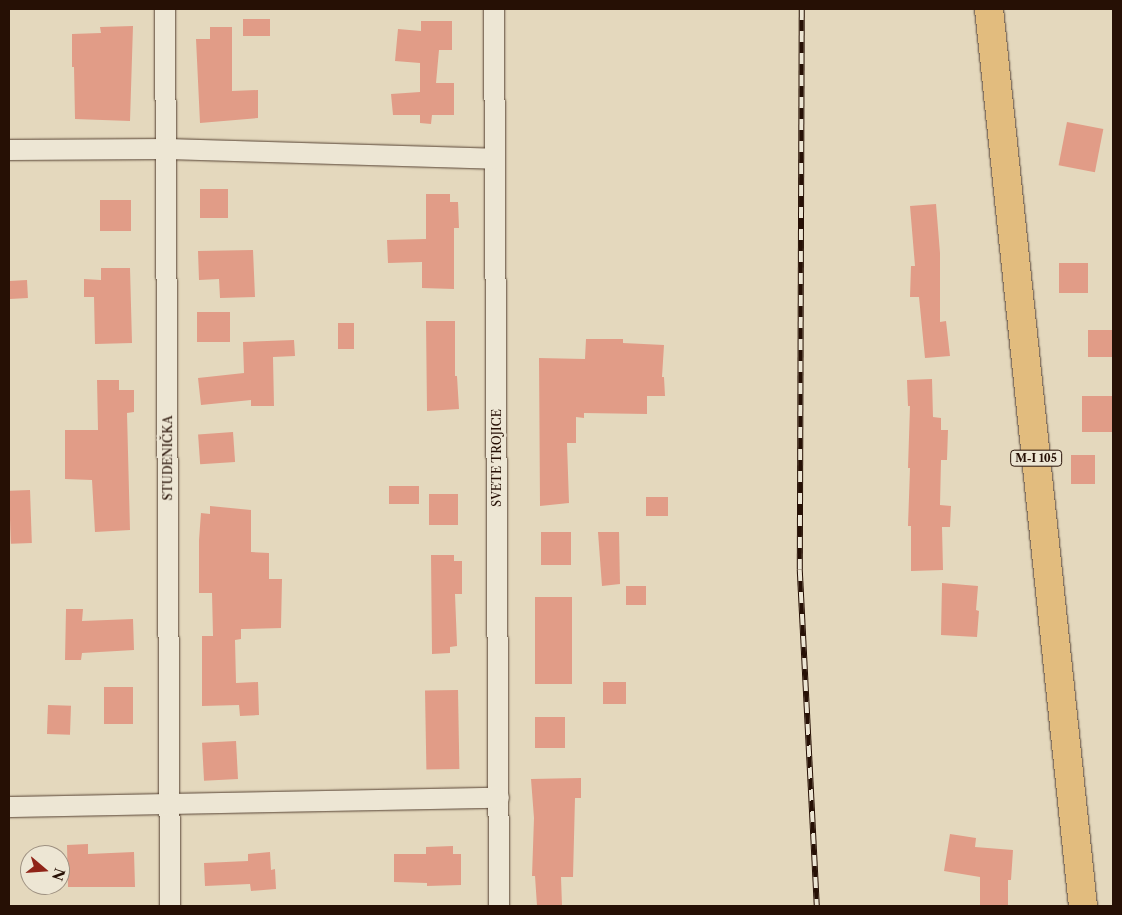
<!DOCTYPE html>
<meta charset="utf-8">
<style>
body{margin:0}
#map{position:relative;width:1122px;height:915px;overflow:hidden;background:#e4d8bd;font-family:"Libre Caslon Text",serif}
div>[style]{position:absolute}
.building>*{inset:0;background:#e19c87;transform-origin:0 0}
.roads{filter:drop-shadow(0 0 1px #564233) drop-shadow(0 0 1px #564233)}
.street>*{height:20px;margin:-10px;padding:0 10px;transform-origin:10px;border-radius:10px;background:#ede6d4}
.primary>*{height:28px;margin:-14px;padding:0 14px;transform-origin:14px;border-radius:14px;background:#e2bc7e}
.rail>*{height:5.5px;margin-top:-2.75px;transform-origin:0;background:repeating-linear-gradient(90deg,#ede6d4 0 11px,#261005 0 22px);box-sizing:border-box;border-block:1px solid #261005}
span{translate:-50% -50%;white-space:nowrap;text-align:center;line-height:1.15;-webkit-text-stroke:5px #ede6d4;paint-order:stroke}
.shield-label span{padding:1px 4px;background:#ede6d4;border:1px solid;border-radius:4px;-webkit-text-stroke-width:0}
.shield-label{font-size:11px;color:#261005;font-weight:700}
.street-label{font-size:12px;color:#261005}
.frame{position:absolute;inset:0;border:10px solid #261005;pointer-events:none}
.north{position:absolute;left:20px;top:845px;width:50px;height:50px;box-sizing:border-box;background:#ede6d4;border:1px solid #9d9081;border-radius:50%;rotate:108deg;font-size:14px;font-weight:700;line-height:20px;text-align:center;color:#261005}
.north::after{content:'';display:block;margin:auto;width:18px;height:22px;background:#8f2418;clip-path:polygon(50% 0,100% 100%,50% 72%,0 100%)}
</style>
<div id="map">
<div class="building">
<i style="left:270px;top:19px;width:17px;height:27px;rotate:90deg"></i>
<i style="clip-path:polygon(421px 21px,452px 21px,452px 50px,439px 50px,436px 83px,454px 83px,454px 115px,432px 115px,431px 124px,420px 123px,420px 115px,393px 115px,391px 94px,420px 92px,420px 63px,395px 61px,398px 29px,421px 31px)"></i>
<i style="clip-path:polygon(133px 26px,130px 121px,75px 119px,74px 67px,72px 67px,72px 34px,101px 33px,100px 27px)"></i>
<i style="clip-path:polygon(210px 27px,232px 27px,232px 91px,258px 90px,258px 118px,200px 123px,196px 39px,210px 39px)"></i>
<i style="left:1067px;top:122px;width:37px;height:44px;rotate:11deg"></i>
<i style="left:200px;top:189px;width:28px;height:29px"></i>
<i style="clip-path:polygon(426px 194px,450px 194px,450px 202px,458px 202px,459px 228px,454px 228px,454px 289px,422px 288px,422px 262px,388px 263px,387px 240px,426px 239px)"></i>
<i style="left:131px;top:200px;width:31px;height:31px;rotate:90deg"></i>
<i style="clip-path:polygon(936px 204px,940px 253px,940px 322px,946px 321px,950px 356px,925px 358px,919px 297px,910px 297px,911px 266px,915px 266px,910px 206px)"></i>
<i style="clip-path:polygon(253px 250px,255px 297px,220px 298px,219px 279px,199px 280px,198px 251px)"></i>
<i style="left:1059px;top:263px;width:29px;height:30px"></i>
<i style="clip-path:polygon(101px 268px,130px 268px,132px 343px,95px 344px,94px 297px,84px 297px,84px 279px,101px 280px)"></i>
<i style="left:27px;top:280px;width:18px;height:18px;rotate:87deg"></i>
<i style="left:230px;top:312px;width:30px;height:33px;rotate:90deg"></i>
<i style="clip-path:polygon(426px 321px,455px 321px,455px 376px,457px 376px,459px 409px,427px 411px)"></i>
<i style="left:338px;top:323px;width:16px;height:26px"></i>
<i style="left:1088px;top:330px;width:25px;height:27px"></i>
<i style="clip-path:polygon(586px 339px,623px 339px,623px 343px,664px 345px,662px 377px,664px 377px,665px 396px,647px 396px,647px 414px,584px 413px,584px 418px,576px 417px,576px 443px,567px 443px,569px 503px,540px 506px,539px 358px,585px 359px)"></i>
<i style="clip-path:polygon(294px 340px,295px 356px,273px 357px,274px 406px,251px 406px,251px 400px,201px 405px,198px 378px,244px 373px,243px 342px)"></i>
<i style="clip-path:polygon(932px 379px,933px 417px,941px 418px,941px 430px,948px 430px,947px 460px,941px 460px,940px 505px,951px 506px,950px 527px,942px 527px,943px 570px,911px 571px,911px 526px,908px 526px,910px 468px,908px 468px,910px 406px,908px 406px,907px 380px)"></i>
<i style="clip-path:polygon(97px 380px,119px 380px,119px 390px,134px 390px,134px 412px,127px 413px,130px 530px,95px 532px,92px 480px,65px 479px,65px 430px,98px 430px)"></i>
<i style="left:1082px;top:396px;width:31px;height:36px"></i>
<i style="left:233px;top:432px;width:30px;height:35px;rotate:86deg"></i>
<i style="left:1071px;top:455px;width:24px;height:29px"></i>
<i style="left:389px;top:486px;width:30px;height:18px"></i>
<i style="left:30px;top:490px;width:53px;height:21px;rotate:88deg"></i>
<i style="left:429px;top:494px;width:29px;height:31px"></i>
<i style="left:646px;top:497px;width:22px;height:19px"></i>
<i style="clip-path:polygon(210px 506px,251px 510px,251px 552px,269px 553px,269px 579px,282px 579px,281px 628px,241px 629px,241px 639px,235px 640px,236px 683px,258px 682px,259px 715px,240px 716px,239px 705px,202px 706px,202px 636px,213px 636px,212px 593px,199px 593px,199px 540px,201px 513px,210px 514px)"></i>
<i style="left:541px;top:532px;width:30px;height:33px"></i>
<i style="clip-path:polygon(598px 532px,619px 532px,620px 584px,602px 586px)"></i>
<i style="clip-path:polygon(431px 555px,454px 555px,454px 561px,462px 561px,462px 594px,455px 594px,457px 646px,450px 647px,450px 653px,432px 654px)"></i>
<i style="clip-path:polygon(942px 583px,978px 586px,976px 610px,979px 611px,977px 637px,941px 635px)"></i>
<i style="left:626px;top:586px;width:20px;height:19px"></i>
<i style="left:535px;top:597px;width:37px;height:87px"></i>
<i style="clip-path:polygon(66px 609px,83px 609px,82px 621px,133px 619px,134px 650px,82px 653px,81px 660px,65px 660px)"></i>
<i style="left:603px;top:682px;width:23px;height:22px"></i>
<i style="left:104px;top:687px;width:29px;height:37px"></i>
<i style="left:458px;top:690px;width:79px;height:33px;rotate:89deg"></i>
<i style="left:48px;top:705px;width:23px;height:29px;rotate:2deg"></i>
<i style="left:565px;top:717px;width:31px;height:30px;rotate:90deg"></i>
<i style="left:236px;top:741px;width:38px;height:34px;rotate:87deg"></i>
<i style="clip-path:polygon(581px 778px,581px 798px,575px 798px,573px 877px,561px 877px,562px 906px,537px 906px,535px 876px,532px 876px,534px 818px,531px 779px)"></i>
<i style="clip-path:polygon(950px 834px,976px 838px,975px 847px,1013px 850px,1011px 880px,1008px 880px,1008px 906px,980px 906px,980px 877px,944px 871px)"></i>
<i style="clip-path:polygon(88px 844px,88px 854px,134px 852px,135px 887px,68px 887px,67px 845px)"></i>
<i style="clip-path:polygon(453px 846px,453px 854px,461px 854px,461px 885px,427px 886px,427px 883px,394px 882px,394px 854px,426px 854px,426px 847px)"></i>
<i style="clip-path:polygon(270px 852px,271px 870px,275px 869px,276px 889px,251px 891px,250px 884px,205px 886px,204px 863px,248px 861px,248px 854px)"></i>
</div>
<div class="roads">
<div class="street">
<i style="left:165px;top:9px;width:897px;rotate:89.68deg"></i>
<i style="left:494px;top:9px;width:897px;rotate:89.68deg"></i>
<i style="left:9px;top:150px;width:158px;rotate:-0.4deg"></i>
<i style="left:167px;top:149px;width:328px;rotate:1.7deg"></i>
<i style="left:9px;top:807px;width:490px;rotate:-1.1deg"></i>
</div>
<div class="primary">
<i style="left:989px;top:9px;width:902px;rotate:84.02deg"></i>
</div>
</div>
<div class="rail">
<i style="left:802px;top:9px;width:561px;rotate:90.2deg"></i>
<i style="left:800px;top:570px;width:336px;rotate:87.1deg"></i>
</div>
<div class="shield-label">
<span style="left:1036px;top:458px">M-I 105</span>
</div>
<div class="street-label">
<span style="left:168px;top:458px;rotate:-90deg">STUDENIČKA</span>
<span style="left:497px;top:458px;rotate:-90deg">SVETE TROJICE</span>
</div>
<div class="frame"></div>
<div class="north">N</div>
</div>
